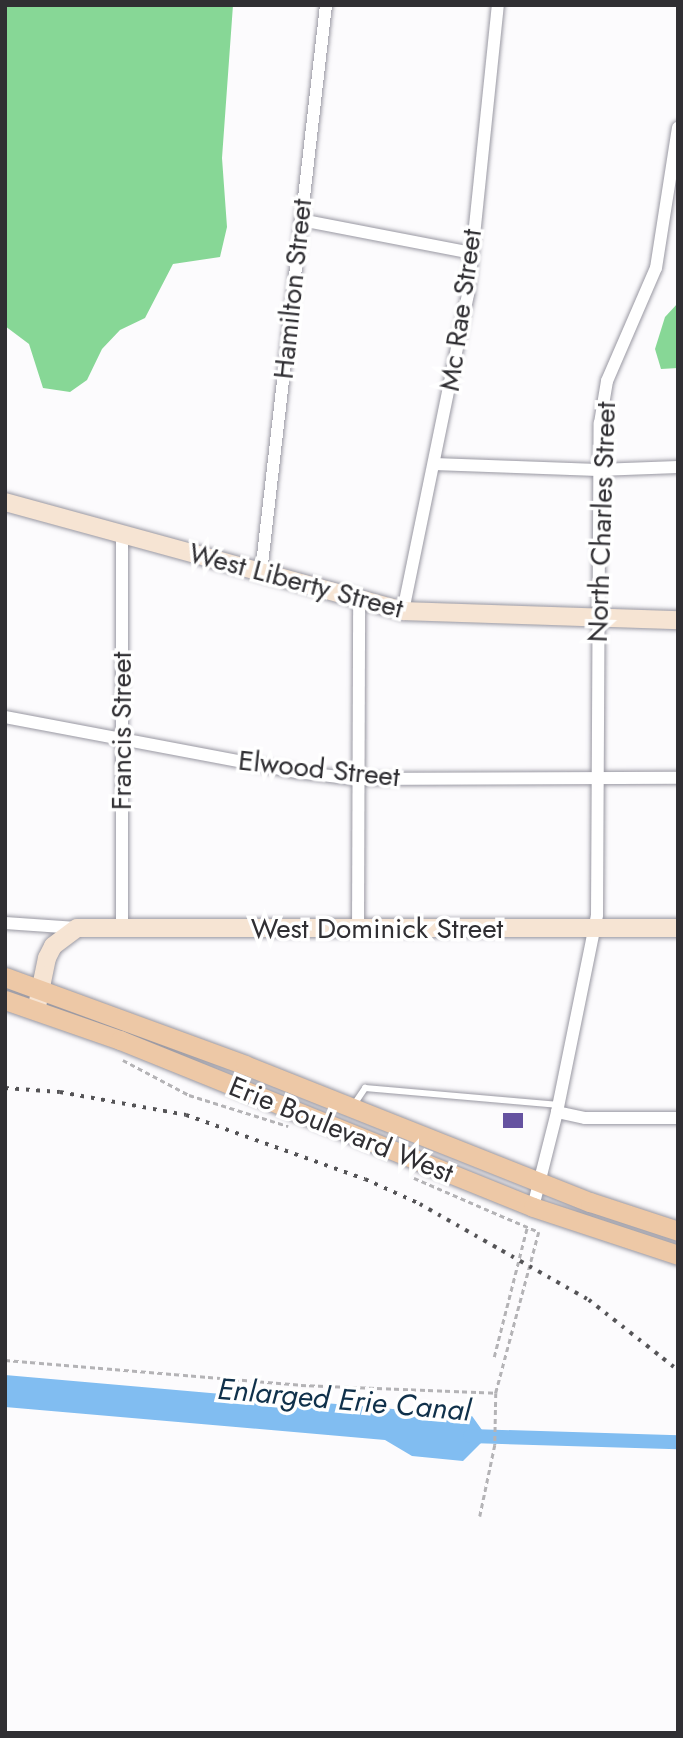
<!DOCTYPE html>
<style>
body{margin:0}
#map{position:relative;width:683px;height:1738px;overflow:hidden;background:#fcfbfd;font-family:Jost,sans-serif}
div>[style]{position:absolute}
.forest>*{inset:0;background:#87d796}
.water>*{inset:0;background:#81bdf1}
.canal>*{height:14px;margin:-7px;padding:0 7px;transform-origin:7px;border-radius:7px;background:#81bdf1}
.building>*{inset:0;background:#6552a0;transform-origin:0 0}
.path>*{height:2.5px;margin-top:-1.25px;transform-origin:0;background:repeating-linear-gradient(90deg,#b4b3b6 0 5px,transparent 0 8.5px)}
.roads{filter:drop-shadow(0 0 2px #9998a2) drop-shadow(0 0 2px #9998a2)}
.lane>*{height:6px;margin:-3px;padding:0 3px;transform-origin:3px;border-radius:3px;background:#fff}
.street>*{height:12px;margin:-6px;padding:0 6px;transform-origin:6px;border-radius:6px;background:#fff}
.secondary>*{height:18px;margin:-9px;padding:0 9px;transform-origin:9px;border-radius:9px;background:#f6e4d3}
.primary>*{height:19px;margin:-9.5px;padding:0 9.5px;transform-origin:9.5px;border-radius:9.5px;background:#edc8a6}
.rail>*{height:3.5px;margin-top:-1.75px;transform-origin:0;background:repeating-linear-gradient(90deg,#545356 0 3.5px,transparent 0 10.5px)}
span{translate:-50% -50%;white-space:nowrap;text-align:center;line-height:1.15;-webkit-text-stroke:7px #fff;paint-order:stroke}
.street-label{font-size:28px;color:#302f33}
.water-label{font-size:30px;color:#10314b;font-style:italic}
.frame{position:absolute;inset:0;border:7px solid #302f33;pointer-events:none}
</style>
<div id="map">
<div class="forest">
<i style="clip-path:polygon(5px 5px,233px 5px,222px 158px,227px 227px,220px 257px,173px 264px,145px 318px,120px 330px,102px 349px,87px 380px,70px 392px,43px 388px,29px 344px,5px 326px)"></i>
<i style="clip-path:polygon(678px 303px,678px 368px,661px 369px,655px 349px,665px 317px)"></i>
</div>
<div class="water">
<i style="clip-path:polygon(5px 1375px,472px 1416px,487px 1437px,463px 1461px,412px 1456px,385px 1440px,5px 1407px)"></i>
</div>
<div class="canal">
<i style="left:470px;top:1436px;width:208px;rotate:1.7deg"></i>
</div>
<div class="building">
<i style="left:503px;top:1113px;width:20px;height:15px"></i>
</div>
<div class="path">
<i style="left:123px;top:1060px;width:75px;rotate:27.9deg"></i>
<i style="left:189px;top:1095px;width:104px;rotate:17.4deg"></i>
<i style="left:414px;top:1178px;width:136px;rotate:23.4deg"></i>
<i style="left:539px;top:1232px;width:167px;rotate:105deg"></i>
<i style="left:496px;top:1393px;width:52px;rotate:91.1deg"></i>
<i style="left:495px;top:1445px;width:73px;rotate:101.9deg"></i>
<i style="left:494px;top:1357px;width:133px;rotate:-75.7deg"></i>
<i style="left:5px;top:1360px;width:297px;rotate:4.8deg"></i>
<i style="left:301px;top:1385px;width:195px;rotate:2.3deg"></i>
</div>
<div class="roads">
<div class="lane">
<i style="left:353px;top:1106px;width:22px;rotate:-56deg"></i>
<i style="left:365px;top:1088px;width:195px;rotate:5deg"></i>
</div>
<div class="street">
<i style="left:301px;top:220px;width:174px;rotate:10.9deg"></i>
<i style="left:434px;top:464px;width:164px;rotate:2.1deg"></i>
<i style="left:598px;top:470px;width:80px;rotate:-2.1deg"></i>
<i style="left:261px;top:573px;width:572px;rotate:-83.47deg"></i>
<i style="left:403px;top:611px;width:324px;rotate:-78.4deg"></i>
<i style="left:468px;top:294px;width:291px;rotate:-84.1deg"></i>
<i style="left:5px;top:717px;width:297px;rotate:10.7deg"></i>
<i style="left:297px;top:772px;width:59px;rotate:6.8deg"></i>
<i style="left:356px;top:779px;width:322px;rotate:-0.2deg"></i>
<i style="left:5px;top:923px;width:72px;rotate:4deg"></i>
<i style="left:122px;top:927px;width:393px;rotate:-90deg"></i>
<i style="left:358px;top:929px;width:327px;rotate:-89.8deg"></i>
<i style="left:557px;top:1112px;width:29px;rotate:12deg"></i>
<i style="left:585px;top:1118px;width:93px"></i>
<i style="left:533px;top:1207px;width:98px;rotate:-75.8deg"></i>
<i style="left:557px;top:1112px;width:201px;rotate:-78.5deg"></i>
<i style="left:597px;top:915px;width:492px;rotate:-89.7deg"></i>
<i style="left:600px;top:423px;width:43px;rotate:-80.5deg"></i>
<i style="left:607px;top:381px;width:123px;rotate:-66.6deg"></i>
<i style="left:656px;top:268px;width:142px;rotate:-81.1deg"></i>
</div>
<div class="secondary">
<i style="left:5px;top:502px;width:413px;rotate:15.3deg"></i>
<i style="left:403px;top:611px;width:275px;rotate:1.9deg"></i>
<i style="left:36px;top:1011px;width:54px;rotate:-78.3deg"></i>
<i style="left:47px;top:958px;width:13px;rotate:-63deg"></i>
<i style="left:53px;top:946px;width:30px;rotate:-37deg"></i>
<i style="left:77px;top:928px;width:601px"></i>
</div>
<div class="primary">
<i style="left:5px;top:977px;width:256px;rotate:20.1deg"></i>
<i style="left:245px;top:1065px;width:371px;rotate:21.7deg"></i>
<i style="left:590px;top:1202px;width:93px;rotate:18.2deg"></i>
<i style="left:5px;top:1000px;width:122px;rotate:19.2deg"></i>
<i style="left:120px;top:1040px;width:445px;rotate:22deg"></i>
<i style="left:533px;top:1207px;width:153px;rotate:18.3deg"></i>
</div>
</div>
<div class="rail">
<i style="left:5px;top:1088px;width:55px;rotate:4.2deg"></i>
<i style="left:60px;top:1092px;width:128px;rotate:10.3deg"></i>
<i style="left:186px;top:1115px;width:190px;rotate:19.7deg"></i>
<i style="left:365px;top:1179px;width:60px;rotate:24.4deg"></i>
<i style="left:420px;top:1204px;width:194px;rotate:29.6deg"></i>
<i style="left:589px;top:1300px;width:113px;rotate:38.2deg"></i>
</div>
<div class="street-label">
<span style="left:293px;top:289px;rotate:-84deg">Hamilton Street</span>
<span style="left:461px;top:310px;rotate:-82deg">Mc Rae Street</span>
<span style="left:602px;top:522px;rotate:-88deg">North Charles Street</span>
<span style="left:296px;top:581px;rotate:15deg">West Liberty Street</span>
<span style="left:122px;top:731px;rotate:-90deg">Francis Street</span>
<span style="left:319px;top:769px;rotate:6deg">Elwood Street</span>
<span style="left:377px;top:929px">West Dominick Street</span>
<span style="left:341px;top:1130px;rotate:22deg">Erie Boulevard West</span>
</div>
<div class="water-label">
<span style="left:344px;top:1400px;rotate:5deg">Enlarged Erie Canal</span>
</div>
<div class="frame"></div>
</div>
